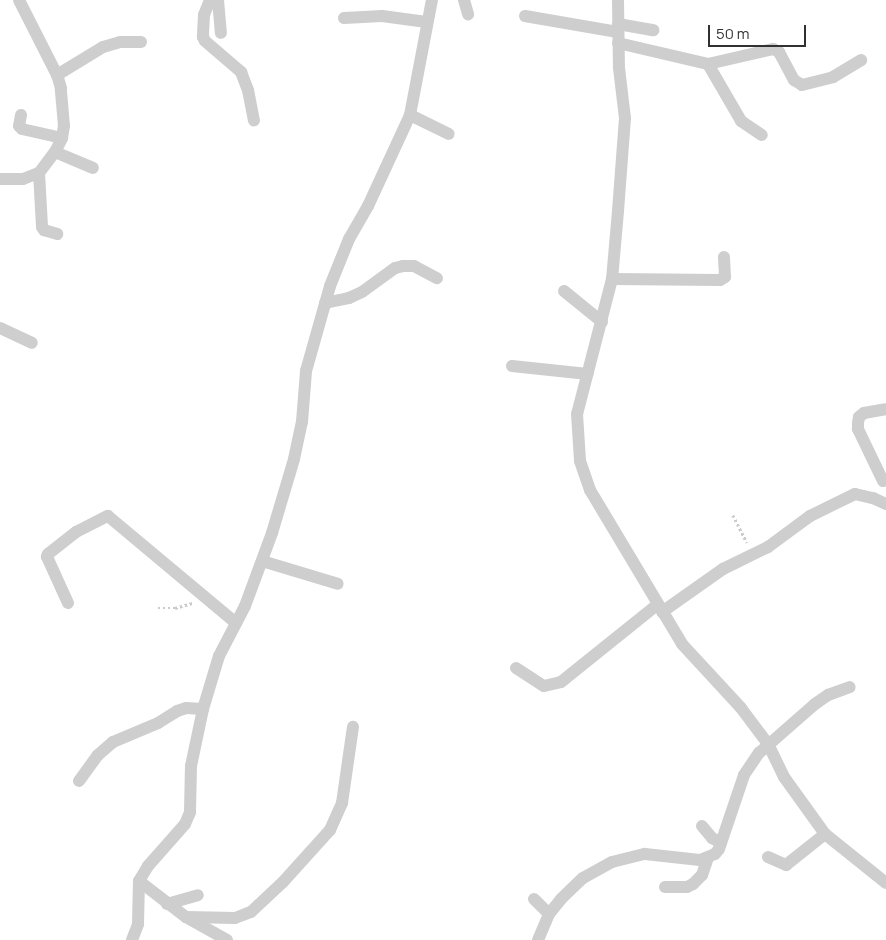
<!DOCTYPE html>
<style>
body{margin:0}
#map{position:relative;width:886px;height:940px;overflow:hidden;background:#fff;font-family:Manrope,sans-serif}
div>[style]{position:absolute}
.path>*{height:2.5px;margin-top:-1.25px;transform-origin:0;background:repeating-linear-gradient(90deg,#cbcbcb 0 2.5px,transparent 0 5px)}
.minor>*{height:12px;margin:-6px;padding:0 6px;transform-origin:6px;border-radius:6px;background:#cecece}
span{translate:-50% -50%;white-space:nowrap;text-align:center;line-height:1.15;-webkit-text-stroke:5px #fff;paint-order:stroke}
.scale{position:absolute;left:708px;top:25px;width:98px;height:22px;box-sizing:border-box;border:2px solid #313131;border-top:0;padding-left:6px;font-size:15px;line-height:18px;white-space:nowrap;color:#313131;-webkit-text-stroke:4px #fff;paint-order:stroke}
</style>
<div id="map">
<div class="path">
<i style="left:733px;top:515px;width:31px;rotate:63deg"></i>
<i style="left:158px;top:608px;width:17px"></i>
<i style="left:175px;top:608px;width:19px;rotate:-16deg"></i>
</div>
<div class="minor">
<i style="left:210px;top:0;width:16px;rotate:112deg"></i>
<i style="left:204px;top:15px;width:22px;rotate:93deg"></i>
<i style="left:203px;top:37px;width:4px;rotate:63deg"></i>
<i style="left:205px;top:41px;width:48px;rotate:40.7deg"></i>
<i style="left:241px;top:72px;width:19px;rotate:69deg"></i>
<i style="left:248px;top:90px;width:31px;rotate:79deg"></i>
<i style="left:218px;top:0;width:33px;rotate:85deg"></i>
<i style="left:464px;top:0;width:15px;rotate:74deg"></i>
<i style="left:618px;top:0;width:68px;rotate:89.2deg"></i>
<i style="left:619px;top:68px;width:50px;rotate:83.2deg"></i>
<i style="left:625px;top:118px;width:93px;rotate:94.3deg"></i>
<i style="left:618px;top:211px;width:68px;rotate:95deg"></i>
<i style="left:612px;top:279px;width:139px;rotate:104.5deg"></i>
<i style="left:577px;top:414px;width:47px;rotate:86.3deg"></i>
<i style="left:580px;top:461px;width:31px;rotate:71deg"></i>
<i style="left:590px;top:490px;width:179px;rotate:59.1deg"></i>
<i style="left:682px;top:644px;width:87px;rotate:47.3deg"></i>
<i style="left:741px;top:708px;width:45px;rotate:53.1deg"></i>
<i style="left:768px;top:744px;width:37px;rotate:64deg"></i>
<i style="left:784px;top:777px;width:70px;rotate:54.3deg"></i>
<i style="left:825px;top:834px;width:78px;rotate:38.8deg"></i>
<i style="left:525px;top:16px;width:94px;rotate:9.8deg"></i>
<i style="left:344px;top:18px;width:38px;rotate:-3deg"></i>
<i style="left:382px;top:16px;width:45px;rotate:7.6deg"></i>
<i style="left:618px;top:24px;width:36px;rotate:10deg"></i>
<i style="left:618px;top:43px;width:92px;rotate:13.1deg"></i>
<i style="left:708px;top:64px;width:67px;rotate:-13deg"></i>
<i style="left:773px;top:49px;width:7px;rotate:27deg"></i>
<i style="left:779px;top:52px;width:32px;rotate:62deg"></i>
<i style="left:794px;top:80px;width:9px;rotate:32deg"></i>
<i style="left:802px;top:85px;width:32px;rotate:-14deg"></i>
<i style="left:833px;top:77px;width:33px;rotate:-31deg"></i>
<i style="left:708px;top:64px;width:66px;rotate:59.9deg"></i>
<i style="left:741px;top:121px;width:25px;rotate:34deg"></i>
<i style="left:57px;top:75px;width:54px;rotate:-31.3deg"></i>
<i style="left:103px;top:47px;width:18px;rotate:-16deg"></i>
<i style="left:120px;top:42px;width:21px"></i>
<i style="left:21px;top:115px;width:11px;rotate:100deg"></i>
<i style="left:19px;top:126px;width:4px;rotate:45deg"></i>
<i style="left:22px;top:129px;width:41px;rotate:12.7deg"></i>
<i style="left:410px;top:115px;width:43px;rotate:26deg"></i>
<i style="left:55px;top:152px;width:41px;rotate:22.8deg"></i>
<i style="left:39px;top:173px;width:54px;rotate:86.8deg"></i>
<i style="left:42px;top:227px;width:4px;rotate:56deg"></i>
<i style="left:44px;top:230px;width:14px;rotate:17deg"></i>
<i style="left:0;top:179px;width:23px"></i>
<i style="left:23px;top:179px;width:17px;rotate:-21deg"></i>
<i style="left:39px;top:173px;width:26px;rotate:-53deg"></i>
<i style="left:55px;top:152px;width:16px;rotate:-63deg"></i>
<i style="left:62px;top:138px;width:12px;rotate:-81deg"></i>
<i style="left:64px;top:126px;width:38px;rotate:-95deg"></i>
<i style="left:61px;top:88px;width:14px;rotate:-107deg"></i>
<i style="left:57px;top:75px;width:84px;rotate:-116.9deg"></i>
<i style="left:612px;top:279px;width:108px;rotate:0.5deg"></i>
<i style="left:720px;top:280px;width:6px;rotate:-31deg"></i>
<i style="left:725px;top:277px;width:20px;rotate:-93deg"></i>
<i style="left:564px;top:291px;width:49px;rotate:39.2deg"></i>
<i style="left:325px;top:303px;width:25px;rotate:-12deg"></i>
<i style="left:349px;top:298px;width:14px;rotate:-25deg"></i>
<i style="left:362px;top:292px;width:41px;rotate:-36deg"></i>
<i style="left:395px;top:268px;width:8px;rotate:-14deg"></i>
<i style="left:403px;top:266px;width:11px"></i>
<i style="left:414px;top:266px;width:26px;rotate:28deg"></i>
<i style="left:0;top:328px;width:35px;rotate:25deg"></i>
<i style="left:512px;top:366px;width:76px;rotate:6deg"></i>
<i style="left:883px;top:481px;width:58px;rotate:-115.7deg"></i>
<i style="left:858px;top:429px;width:6px;rotate:-90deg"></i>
<i style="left:858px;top:423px;width:6px;rotate:-81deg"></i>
<i style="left:859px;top:417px;width:6px;rotate:-39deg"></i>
<i style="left:864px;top:413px;width:22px;rotate:-10deg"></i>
<i style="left:262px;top:561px;width:79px;rotate:16.8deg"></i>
<i style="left:68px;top:603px;width:51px;rotate:-114.5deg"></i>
<i style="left:47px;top:557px;width:3px;rotate:-72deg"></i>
<i style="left:48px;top:554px;width:36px;rotate:-38deg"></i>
<i style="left:76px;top:532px;width:36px;rotate:-27deg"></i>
<i style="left:108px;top:516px;width:167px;rotate:39.9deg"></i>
<i style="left:662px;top:612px;width:75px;rotate:-35.2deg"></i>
<i style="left:723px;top:569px;width:50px;rotate:-26.1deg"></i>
<i style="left:768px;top:547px;width:52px;rotate:-36.4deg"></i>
<i style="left:810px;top:516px;width:50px;rotate:-26.1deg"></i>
<i style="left:855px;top:494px;width:18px;rotate:13deg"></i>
<i style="left:873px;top:498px;width:14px;rotate:25deg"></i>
<i style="left:516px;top:668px;width:33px;rotate:33deg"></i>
<i style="left:544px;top:686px;width:17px;rotate:-13deg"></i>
<i style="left:561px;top:682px;width:124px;rotate:-38.8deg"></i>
<i style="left:79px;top:781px;width:32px;rotate:-54deg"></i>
<i style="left:98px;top:755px;width:20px;rotate:-41deg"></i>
<i style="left:113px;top:742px;width:49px;rotate:-22.9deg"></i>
<i style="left:158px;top:723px;width:22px;rotate:-32deg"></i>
<i style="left:177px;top:711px;width:9px;rotate:-18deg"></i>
<i style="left:186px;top:708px;width:17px;rotate:3deg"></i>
<i style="left:702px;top:826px;width:16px;rotate:50deg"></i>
<i style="left:712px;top:838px;width:10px;rotate:29deg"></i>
<i style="left:768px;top:857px;width:20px;rotate:24deg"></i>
<i style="left:786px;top:865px;width:50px;rotate:-38.5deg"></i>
<i style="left:139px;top:881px;width:59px;rotate:37.5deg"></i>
<i style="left:186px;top:917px;width:47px;rotate:29.3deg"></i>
<i style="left:665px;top:887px;width:22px"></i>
<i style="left:687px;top:887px;width:7px;rotate:-27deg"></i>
<i style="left:693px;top:884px;width:13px;rotate:-45deg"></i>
<i style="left:702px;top:875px;width:18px;rotate:-71deg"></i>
<i style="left:534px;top:899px;width:21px;rotate:45deg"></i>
<i style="left:167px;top:904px;width:32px;rotate:-16deg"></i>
<i style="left:186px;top:917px;width:49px;rotate:1.2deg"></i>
<i style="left:235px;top:918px;width:17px;rotate:-21deg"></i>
<i style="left:251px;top:912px;width:44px;rotate:-43.2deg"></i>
<i style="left:283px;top:882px;width:70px;rotate:-47.9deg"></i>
<i style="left:330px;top:830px;width:30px;rotate:-66deg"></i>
<i style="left:342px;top:803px;width:77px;rotate:-81.8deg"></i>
<i style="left:132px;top:940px;width:17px;rotate:-69deg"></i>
<i style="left:138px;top:924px;width:43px;rotate:-88.7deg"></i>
<i style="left:139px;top:881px;width:17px;rotate:-59deg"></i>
<i style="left:148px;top:866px;width:56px;rotate:-48.6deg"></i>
<i style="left:185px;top:824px;width:13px;rotate:-67deg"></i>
<i style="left:190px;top:812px;width:46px;rotate:-88.8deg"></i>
<i style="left:191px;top:766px;width:58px;rotate:-78.1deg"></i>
<i style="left:203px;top:709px;width:55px;rotate:-73.2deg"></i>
<i style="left:219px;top:656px;width:56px;rotate:-62.5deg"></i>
<i style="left:245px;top:606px;width:78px;rotate:-69.7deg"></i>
<i style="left:272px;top:533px;width:77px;rotate:-73.4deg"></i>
<i style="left:294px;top:459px;width:38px;rotate:-78deg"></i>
<i style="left:302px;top:422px;width:51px;rotate:-85.5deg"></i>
<i style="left:306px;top:371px;width:88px;rotate:-74.2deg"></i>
<i style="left:330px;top:286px;width:51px;rotate:-68deg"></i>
<i style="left:349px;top:239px;width:38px;rotate:-60deg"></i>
<i style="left:368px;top:206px;width:100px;rotate:-65.2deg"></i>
<i style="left:410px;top:115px;width:117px;rotate:-79.2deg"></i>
<i style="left:538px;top:940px;width:28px;rotate:-67deg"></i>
<i style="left:549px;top:914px;width:19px;rotate:-51deg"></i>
<i style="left:561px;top:899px;width:30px;rotate:-44deg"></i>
<i style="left:583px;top:878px;width:33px;rotate:-29deg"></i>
<i style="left:612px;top:862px;width:34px;rotate:-14deg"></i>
<i style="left:645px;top:854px;width:55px;rotate:6.2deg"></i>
<i style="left:700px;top:860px;width:16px;rotate:-22deg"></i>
<i style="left:715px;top:854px;width:6px;rotate:-51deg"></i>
<i style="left:719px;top:849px;width:78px;rotate:-71.3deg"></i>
<i style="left:744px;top:775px;width:27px;rotate:-56deg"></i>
<i style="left:759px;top:753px;width:74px;rotate:-41.2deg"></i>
<i style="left:815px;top:704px;width:16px;rotate:-35deg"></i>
<i style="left:828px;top:695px;width:23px;rotate:-20deg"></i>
</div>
<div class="scale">50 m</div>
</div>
